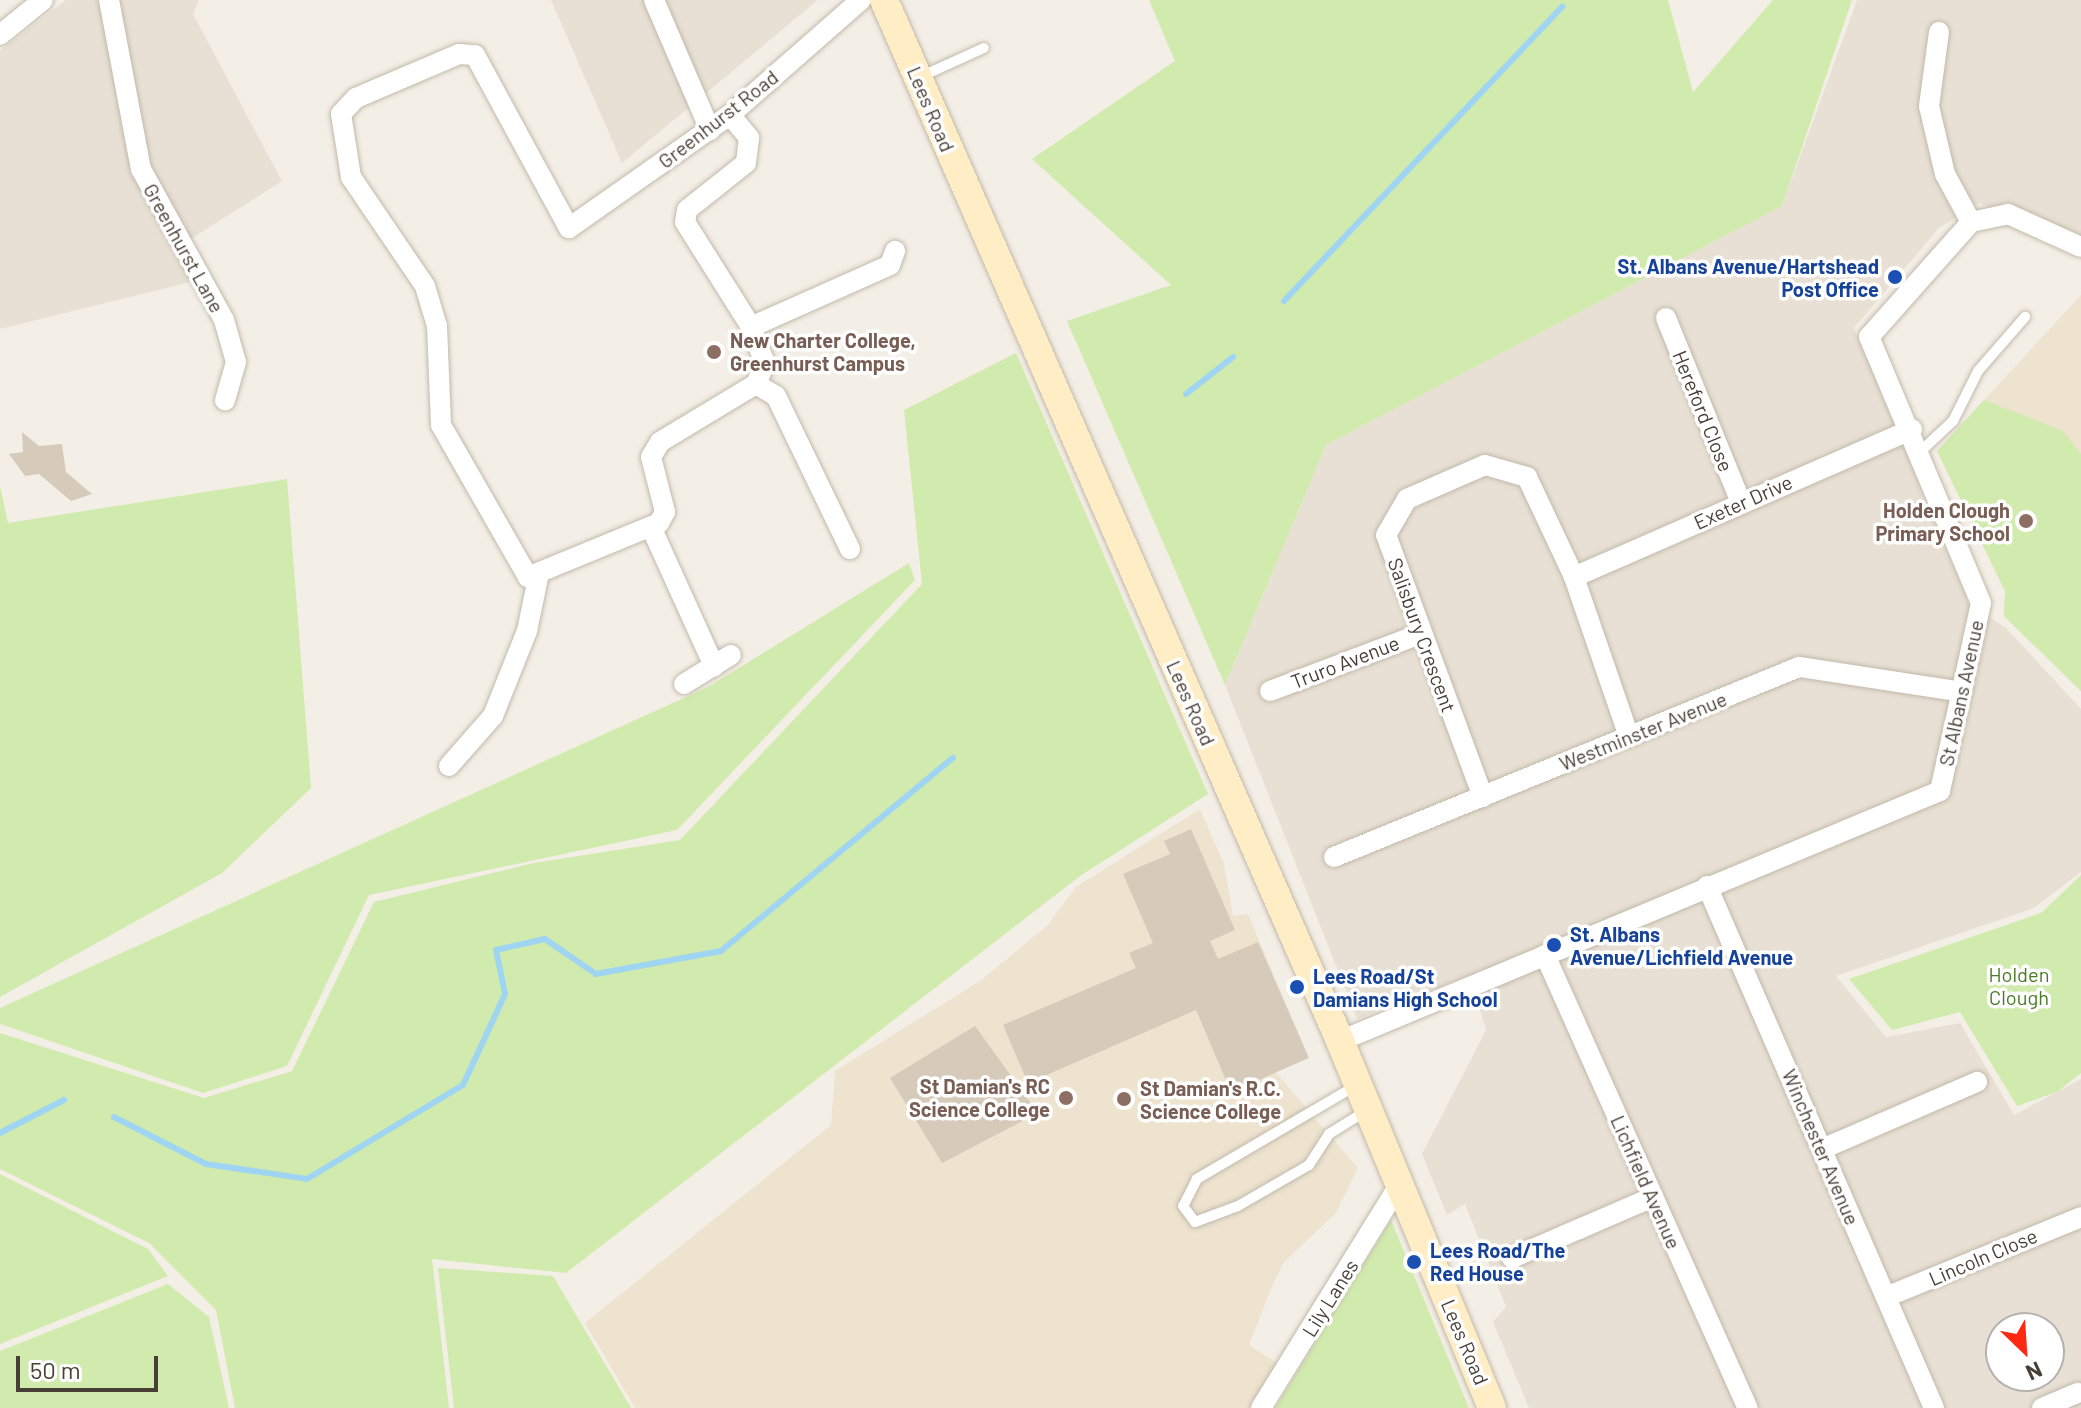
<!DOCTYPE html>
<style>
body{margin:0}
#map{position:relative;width:2081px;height:1408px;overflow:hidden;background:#f4efe6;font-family:Barlow,sans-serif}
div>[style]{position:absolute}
.residential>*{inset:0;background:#e8e0d4}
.education>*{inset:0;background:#ede3cf}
.green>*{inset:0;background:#d1eaad}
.stream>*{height:6px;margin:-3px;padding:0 3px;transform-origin:3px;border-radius:3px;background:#9fd5f3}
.building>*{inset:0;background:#d6cabb}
.roads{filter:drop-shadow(0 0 2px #c2b9ab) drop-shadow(0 0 2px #c2b9ab)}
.lane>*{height:10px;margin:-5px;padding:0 5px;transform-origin:5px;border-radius:5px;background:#fff}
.street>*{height:20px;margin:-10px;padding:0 10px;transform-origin:10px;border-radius:10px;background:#fff}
.secondary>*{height:28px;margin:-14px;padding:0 14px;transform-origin:14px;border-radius:14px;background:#ffeec5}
.dots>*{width:22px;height:22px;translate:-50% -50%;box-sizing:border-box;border:4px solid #fff;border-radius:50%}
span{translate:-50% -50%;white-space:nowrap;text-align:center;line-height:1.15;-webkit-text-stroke:7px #fff;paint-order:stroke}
.street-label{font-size:20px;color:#473f35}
.transit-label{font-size:20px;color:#164399;font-weight:700}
.right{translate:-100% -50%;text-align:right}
.left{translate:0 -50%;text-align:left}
.education-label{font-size:20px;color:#785e54;font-weight:700}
.park-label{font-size:20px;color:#4a7b26}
.north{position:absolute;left:1985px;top:1312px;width:80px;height:80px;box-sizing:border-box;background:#fff;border:2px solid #b5b2ae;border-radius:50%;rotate:155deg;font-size:22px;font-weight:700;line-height:32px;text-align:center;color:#473f35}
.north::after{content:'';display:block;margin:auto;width:28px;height:36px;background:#ff2912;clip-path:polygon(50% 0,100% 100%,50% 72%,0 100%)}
.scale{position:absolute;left:16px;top:1356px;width:142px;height:36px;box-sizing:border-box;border:4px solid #473f35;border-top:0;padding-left:10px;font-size:24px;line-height:28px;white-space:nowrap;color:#473f35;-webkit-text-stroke:6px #fff;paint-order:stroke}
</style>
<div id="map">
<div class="residential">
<i style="clip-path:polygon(66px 0,199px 0,193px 14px,282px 181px,174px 250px,195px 281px,0 329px,0 51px)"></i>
<i style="clip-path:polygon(551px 0,818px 0,622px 163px)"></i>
<i style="clip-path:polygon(evenodd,1857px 0,2081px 0,2081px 249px,1979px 203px,1939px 228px,1854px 328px,1969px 604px,2006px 628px,2081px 709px,2081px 872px,2034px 908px,1836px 976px,1886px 1037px,1960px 1023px,2014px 1115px,2081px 1079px,2081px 1408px,1529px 1408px,1493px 1322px,1506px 1307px,1465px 1204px,1447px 1215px,1422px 1154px,1486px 1030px,1470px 975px,1357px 1019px,1225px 685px,1326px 445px,1782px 206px,1857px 0,2001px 1328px,2049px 1328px,2049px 1376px,2001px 1376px,2001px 1328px)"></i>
</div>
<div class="education">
<i style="clip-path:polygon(2081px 295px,2081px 691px,2004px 616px,2005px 591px,1937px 451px)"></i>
<i style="clip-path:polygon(1200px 809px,1224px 864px,1233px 916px,1248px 914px,1306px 1051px,1271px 1067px,1358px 1168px,1336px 1213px,1284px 1262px,1272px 1286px,1249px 1345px,1280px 1365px,1255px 1408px,635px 1408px,585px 1323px,831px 1125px,835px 1071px,980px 981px,1048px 925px,1076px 887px)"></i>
</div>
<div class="green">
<i style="clip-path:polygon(1149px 0,1668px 0,1693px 92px,1773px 0,1852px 0,1782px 206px,1326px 445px,1225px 685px,1067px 321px,1171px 285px,1032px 159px,1175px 61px)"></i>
<i style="clip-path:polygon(1016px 353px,1208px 794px,1080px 876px,566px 1273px,432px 1259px,449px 1408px,235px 1408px,216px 1310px,149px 1243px,0 1169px,0 1033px,204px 1098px,292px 1071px,374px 902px,534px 863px,680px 840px,922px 584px,904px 410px)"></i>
<i style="clip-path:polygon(1984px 400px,2063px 431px,2081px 454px,2081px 691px,2004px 616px,2005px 591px,1937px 451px)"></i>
<i style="clip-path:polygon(287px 479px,311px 788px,222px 873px,0 997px,0 486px,8px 523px)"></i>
<i style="clip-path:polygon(909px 563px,915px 580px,677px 830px,369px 895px,287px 1066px,203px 1093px,0 1024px,0 1008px,708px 687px)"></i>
<i style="clip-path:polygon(2081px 875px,2081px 1073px,2057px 1092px,2017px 1106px,1960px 1012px,1892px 1030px,1849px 979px,2041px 913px)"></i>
<i style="clip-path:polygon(0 1174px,148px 1249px,168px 1276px,0 1344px)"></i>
<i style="clip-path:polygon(1391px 1220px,1469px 1408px,1275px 1408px)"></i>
<i style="clip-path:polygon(438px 1268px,553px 1276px,631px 1408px,454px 1408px)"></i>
<i style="clip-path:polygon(168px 1284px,209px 1317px,229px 1408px,0 1408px,0 1351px)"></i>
</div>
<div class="stream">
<i style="left:1284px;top:301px;width:405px;rotate:-46.6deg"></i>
<i style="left:1186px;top:394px;width:60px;rotate:-38.2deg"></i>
<i style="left:114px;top:1117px;width:103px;rotate:27.1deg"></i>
<i style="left:206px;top:1164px;width:102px;rotate:8.4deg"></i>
<i style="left:307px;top:1179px;width:182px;rotate:-31.1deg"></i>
<i style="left:463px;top:1085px;width:100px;rotate:-65.2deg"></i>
<i style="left:505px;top:994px;width:45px;rotate:-101.6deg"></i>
<i style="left:496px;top:950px;width:50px;rotate:-12.7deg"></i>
<i style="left:545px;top:939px;width:62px;rotate:34.5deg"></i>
<i style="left:596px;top:974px;width:127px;rotate:-10.4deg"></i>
<i style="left:721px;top:951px;width:302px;rotate:-39.8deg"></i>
<i style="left:0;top:1133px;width:72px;rotate:-27.3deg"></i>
</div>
<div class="building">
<i style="clip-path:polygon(22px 432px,39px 446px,62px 444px,66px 472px,92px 494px,71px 501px,39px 474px,25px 476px,9px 454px,23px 452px)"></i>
<i style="clip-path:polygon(1191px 829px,1235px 930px,1210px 941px,1218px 959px,1258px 942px,1309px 1058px,1231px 1092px,1196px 1010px,1028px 1083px,1003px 1025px,1136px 968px,1129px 953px,1153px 943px,1123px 874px,1170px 854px,1164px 841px)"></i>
<i style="clip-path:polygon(975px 1026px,1038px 1113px,942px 1163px,890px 1078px)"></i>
</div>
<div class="roads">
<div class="lane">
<i style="left:920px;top:77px;width:70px;rotate:-24.4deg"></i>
<i style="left:1921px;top:451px;width:44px;rotate:-43.2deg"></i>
<i style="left:1953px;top:421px;width:56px;rotate:-63.4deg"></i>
<i style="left:1978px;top:371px;width:72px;rotate:-49deg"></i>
<i style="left:1357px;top:1085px;width:186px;rotate:149.6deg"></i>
<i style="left:1197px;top:1179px;width:30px;rotate:117deg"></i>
<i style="left:1183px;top:1206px;width:20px;rotate:53deg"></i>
<i style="left:1195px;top:1222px;width:46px;rotate:-20.4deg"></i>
<i style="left:1238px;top:1206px;width:82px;rotate:-30deg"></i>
<i style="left:1309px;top:1165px;width:37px;rotate:-57deg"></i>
<i style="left:1329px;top:1134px;width:44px;rotate:-31.9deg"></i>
</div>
<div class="street">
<i style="left:109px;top:0;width:172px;rotate:79.3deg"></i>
<i style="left:141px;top:169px;width:172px;rotate:61.2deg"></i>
<i style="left:224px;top:320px;width:44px;rotate:74.1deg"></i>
<i style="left:236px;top:362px;width:40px;rotate:106deg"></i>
<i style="left:654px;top:0;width:142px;rotate:66.7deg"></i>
<i style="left:1939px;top:32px;width:75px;rotate:97.7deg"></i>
<i style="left:1929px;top:106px;width:70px;rotate:76.8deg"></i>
<i style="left:1945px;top:174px;width:55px;rotate:61.6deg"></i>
<i style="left:0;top:35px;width:55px;rotate:-39.1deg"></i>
<i style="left:730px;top:115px;width:30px;rotate:50deg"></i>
<i style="left:749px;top:138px;width:25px;rotate:97deg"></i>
<i style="left:746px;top:163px;width:75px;rotate:141.5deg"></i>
<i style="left:687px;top:210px;width:12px;rotate:99deg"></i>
<i style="left:685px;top:222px;width:124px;rotate:57.8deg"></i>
<i style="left:751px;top:327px;width:39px;rotate:69deg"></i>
<i style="left:765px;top:363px;width:23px;rotate:113deg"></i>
<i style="left:756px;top:384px;width:112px;rotate:148.9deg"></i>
<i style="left:660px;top:442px;width:17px;rotate:121deg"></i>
<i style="left:651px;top:457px;width:57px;rotate:75.7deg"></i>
<i style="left:665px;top:512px;width:13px;rotate:119deg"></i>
<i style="left:659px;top:523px;width:142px;rotate:157.6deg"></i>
<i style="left:528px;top:577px;width:175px;rotate:-119.8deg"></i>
<i style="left:441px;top:425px;width:99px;rotate:-92.3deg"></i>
<i style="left:437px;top:326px;width:42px;rotate:-106.7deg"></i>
<i style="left:425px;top:286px;width:132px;rotate:-124.2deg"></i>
<i style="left:351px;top:177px;width:64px;rotate:-99deg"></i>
<i style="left:341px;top:114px;width:22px;rotate:-47deg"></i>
<i style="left:356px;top:98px;width:112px;rotate:-23.1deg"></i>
<i style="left:459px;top:54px;width:16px;rotate:4deg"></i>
<i style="left:475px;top:55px;width:197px;rotate:61.5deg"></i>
<i style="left:569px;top:228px;width:197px;rotate:-35.1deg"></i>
<i style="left:730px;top:115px;width:174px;rotate:-41.3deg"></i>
<i style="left:1666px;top:318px;width:200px;rotate:67.9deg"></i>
<i style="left:751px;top:327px;width:152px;rotate:-24deg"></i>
<i style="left:890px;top:265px;width:15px;rotate:-70deg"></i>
<i style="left:756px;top:384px;width:23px;rotate:31deg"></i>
<i style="left:776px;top:396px;width:170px;rotate:64.2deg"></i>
<i style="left:651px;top:527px;width:153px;rotate:65.6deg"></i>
<i style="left:1574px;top:577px;width:369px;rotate:-23.6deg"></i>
<i style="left:684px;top:684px;width:55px;rotate:-31.7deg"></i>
<i style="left:1270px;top:691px;width:160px;rotate:-20.8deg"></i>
<i style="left:449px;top:766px;width:67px;rotate:-48.7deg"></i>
<i style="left:493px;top:716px;width:92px;rotate:-68.2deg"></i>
<i style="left:527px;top:631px;width:54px;rotate:-78.3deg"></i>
<i style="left:1483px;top:797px;width:279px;rotate:-110.3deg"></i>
<i style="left:1386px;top:535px;width:42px;rotate:-59.7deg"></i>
<i style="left:1407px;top:499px;width:85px;rotate:-23.6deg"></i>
<i style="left:1485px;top:465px;width:44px;rotate:15.9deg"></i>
<i style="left:1527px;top:477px;width:110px;rotate:64.8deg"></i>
<i style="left:1574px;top:577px;width:169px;rotate:71deg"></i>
<i style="left:1334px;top:857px;width:502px;rotate:-22.23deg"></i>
<i style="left:1799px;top:667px;width:165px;rotate:8.7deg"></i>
<i style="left:1707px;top:886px;width:569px;rotate:66.5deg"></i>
<i style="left:1545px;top:955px;width:496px;rotate:65.9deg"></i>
<i style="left:1340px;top:1041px;width:650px;rotate:-22.62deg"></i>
<i style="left:1940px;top:791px;width:192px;rotate:-77.7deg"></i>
<i style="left:1981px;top:603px;width:289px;rotate:-112.8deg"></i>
<i style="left:1869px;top:337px;width:154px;rotate:-48.4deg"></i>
<i style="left:1971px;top:222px;width:38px;rotate:-12deg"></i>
<i style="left:2008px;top:214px;width:80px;rotate:24.3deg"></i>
<i style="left:1822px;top:1149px;width:169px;rotate:-23.4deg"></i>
<i style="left:1512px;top:1258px;width:154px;rotate:-23.4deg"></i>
<i style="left:1886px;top:1297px;width:211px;rotate:-22.3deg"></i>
<i style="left:1261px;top:1408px;width:260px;rotate:-58.2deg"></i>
<i style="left:2042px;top:1408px;width:39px;rotate:-23deg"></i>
</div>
<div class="secondary">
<i style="left:884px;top:0;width:1136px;rotate:66.34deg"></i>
<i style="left:1340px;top:1041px;width:397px;rotate:67.5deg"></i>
</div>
</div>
<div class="dots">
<i style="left:1895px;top:277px;background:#1a4fb4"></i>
<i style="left:714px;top:352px;background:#8d6e63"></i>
<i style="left:2026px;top:521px;background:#8d6e63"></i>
<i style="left:1554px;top:945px;background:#1a4fb4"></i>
<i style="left:1297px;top:987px;background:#1a4fb4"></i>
<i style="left:1066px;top:1098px;background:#8d6e63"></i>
<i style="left:1124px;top:1099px;background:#8d6e63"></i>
<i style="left:1414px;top:1262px;background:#1a4fb4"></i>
</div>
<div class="street-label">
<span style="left:931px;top:109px;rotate:67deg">Lees Road</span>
<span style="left:718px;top:119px;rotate:-38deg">Greenhurst Road</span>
<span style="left:184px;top:248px;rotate:61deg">Greenhurst Lane</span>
<span style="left:1703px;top:411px;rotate:68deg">Hereford Close</span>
<span style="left:1743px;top:502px;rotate:-24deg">Exeter Drive</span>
<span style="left:1422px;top:635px;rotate:70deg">Salisbury Crescent</span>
<span style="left:1345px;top:662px;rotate:-21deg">Truro Avenue</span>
<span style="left:1961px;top:693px;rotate:-78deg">St Albans Avenue</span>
<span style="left:1191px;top:703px;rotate:66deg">Lees Road</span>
<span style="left:1643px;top:731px;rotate:-22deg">Westminster Avenue</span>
<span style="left:1821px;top:1147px;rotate:67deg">Winchester Avenue</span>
<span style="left:1646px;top:1182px;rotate:66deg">Lichfield Avenue</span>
<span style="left:1983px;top:1257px;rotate:-23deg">Lincoln Close</span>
<span style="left:1330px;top:1298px;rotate:-58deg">Lily Lanes</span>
<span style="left:1465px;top:1342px;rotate:67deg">Lees Road</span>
</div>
<div class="transit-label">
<span class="right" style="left:1879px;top:278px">St. Albans Avenue/Hartshead<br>Post Office</span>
<span class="left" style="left:1570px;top:946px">St. Albans<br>Avenue/Lichfield Avenue</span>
<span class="left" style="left:1313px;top:988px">Lees Road/St<br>Damians High School</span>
<span class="left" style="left:1430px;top:1262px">Lees Road/The<br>Red House</span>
</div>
<div class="education-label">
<span class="left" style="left:730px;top:352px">New Charter College,<br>Greenhurst Campus</span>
<span class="right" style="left:2010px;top:522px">Holden Clough<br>Primary School</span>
<span class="right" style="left:1050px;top:1098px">St Damian's RC<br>Science College</span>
<span class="left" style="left:1140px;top:1100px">St Damian's R.C.<br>Science College</span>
</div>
<div class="park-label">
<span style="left:2019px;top:986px">Holden<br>Clough</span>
</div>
<div class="north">N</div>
<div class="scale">50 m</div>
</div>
